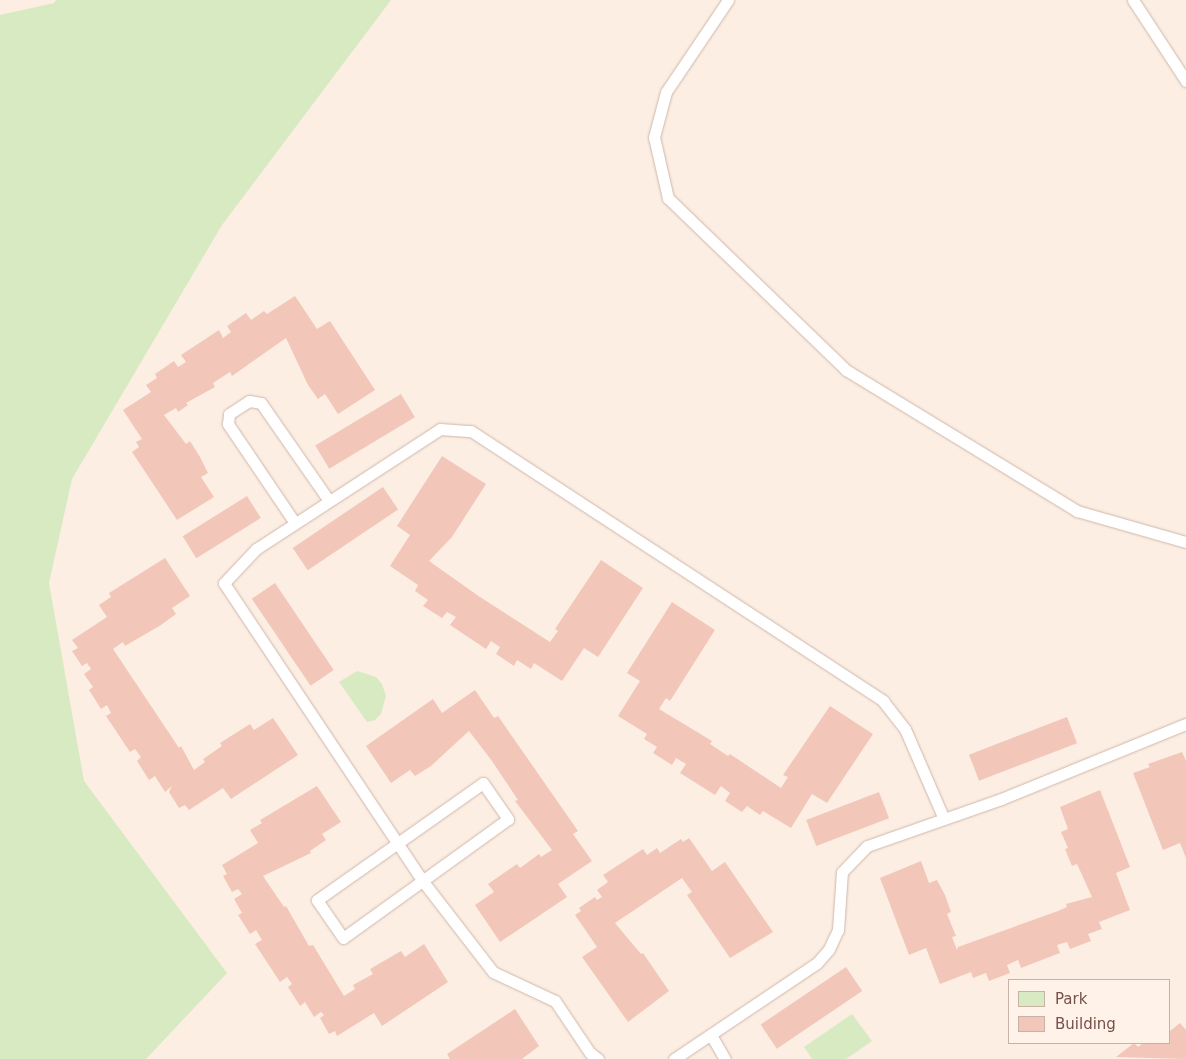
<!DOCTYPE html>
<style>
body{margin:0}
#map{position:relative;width:1186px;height:1059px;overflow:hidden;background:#fceee2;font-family:"DejaVu Sans",sans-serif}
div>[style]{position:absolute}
.green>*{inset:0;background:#d8eac1}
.building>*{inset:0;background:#f2c7ba;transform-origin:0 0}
.roads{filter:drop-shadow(0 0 1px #cfb6ac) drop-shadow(0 0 1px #cfb6ac)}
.lane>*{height:11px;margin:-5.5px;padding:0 5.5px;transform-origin:5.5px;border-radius:5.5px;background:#fff}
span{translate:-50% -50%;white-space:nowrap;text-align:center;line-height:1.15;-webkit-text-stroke:4.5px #fff2e8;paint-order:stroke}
.legend{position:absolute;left:1008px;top:979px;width:162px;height:65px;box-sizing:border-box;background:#fff2e8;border:1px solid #c7b2a8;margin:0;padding:6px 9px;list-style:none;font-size:15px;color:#745149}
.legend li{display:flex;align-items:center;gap:10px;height:25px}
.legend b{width:25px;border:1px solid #c7b2a8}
</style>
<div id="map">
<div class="green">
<i style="clip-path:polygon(56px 0,391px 0,222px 225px,72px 479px,49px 583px,84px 781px,227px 973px,146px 1059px,0 1059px,0 15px,54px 3px)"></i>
<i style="clip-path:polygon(357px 671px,376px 677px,382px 684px,386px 696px,381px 714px,375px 720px,367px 722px,339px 682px)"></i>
<i style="clip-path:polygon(852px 1014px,872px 1041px,846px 1059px,812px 1059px,804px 1047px)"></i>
</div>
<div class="building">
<i style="clip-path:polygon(295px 296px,317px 329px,330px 321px,375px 390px,338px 414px,325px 394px,318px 399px,308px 385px,286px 338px,232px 376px,230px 372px,213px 383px,215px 387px,186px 403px,188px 405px,178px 412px,176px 408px,164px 415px,186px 444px,190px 441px,200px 457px,208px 473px,201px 477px,214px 497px,177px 520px,132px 452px,139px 447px,136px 442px,142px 439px,123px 410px,151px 392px,146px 385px,157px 378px,155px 374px,174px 361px,178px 367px,186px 362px,181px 355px,219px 330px,223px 338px,231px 332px,227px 326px,246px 313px,251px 320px,264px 311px,267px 314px)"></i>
<i style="left:401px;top:394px;width:27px;height:100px;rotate:59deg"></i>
<i style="clip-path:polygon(442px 456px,486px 484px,452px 537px,429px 561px,480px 597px,550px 642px,558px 631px,555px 629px,601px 560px,643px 588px,598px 657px,584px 648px,562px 681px,534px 663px,531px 669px,517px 660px,514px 666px,496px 654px,500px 647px,491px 641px,486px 649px,450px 625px,456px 617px,447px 612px,442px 618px,423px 606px,428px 600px,415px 591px,418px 585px,390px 566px,410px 535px,397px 526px)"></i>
<i style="left:383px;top:487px;width:27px;height:109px;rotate:56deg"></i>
<i style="left:247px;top:496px;width:26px;height:76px;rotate:58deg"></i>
<i style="clip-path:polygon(165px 558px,190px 596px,172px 608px,176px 614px,161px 625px,125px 646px,123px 642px,113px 649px,179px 748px,181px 746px,194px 770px,205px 762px,203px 759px,222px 746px,220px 743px,250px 724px,254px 730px,273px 718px,298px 755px,231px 799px,223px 788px,189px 810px,185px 805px,179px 808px,169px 792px,172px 786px,165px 792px,155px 776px,149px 780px,137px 761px,141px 757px,135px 749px,130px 752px,106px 716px,111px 713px,107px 705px,101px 709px,89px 690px,93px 687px,84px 674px,91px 669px,87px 663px,82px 666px,72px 651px,78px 648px,72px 640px,107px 617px,99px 605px,111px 597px,109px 593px)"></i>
<i style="left:275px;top:583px;width:105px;height:28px;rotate:56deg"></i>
<i style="clip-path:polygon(672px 602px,715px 630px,670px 701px,666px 698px,659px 709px,712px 741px,710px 744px,728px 756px,730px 754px,781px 788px,788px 777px,783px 775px,830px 706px,873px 734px,827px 803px,812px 794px,791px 828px,763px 811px,760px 815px,747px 806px,742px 812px,725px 801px,730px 793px,721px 786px,715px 795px,680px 773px,686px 764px,676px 758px,672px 765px,653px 753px,657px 747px,644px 739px,647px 734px,618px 716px,640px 681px,627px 673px)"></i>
<i style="clip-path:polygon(475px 690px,494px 718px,498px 716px,578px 831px,573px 834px,592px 861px,558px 884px,567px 897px,500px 942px,475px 905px,494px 892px,488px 884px,517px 864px,520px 868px,539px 854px,541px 857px,552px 850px,515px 801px,518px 800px,492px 761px,469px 731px,431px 766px,415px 776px,410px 770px,391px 783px,366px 746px,433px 699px,442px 713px)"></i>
<i style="left:1067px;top:717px;width:28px;height:105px;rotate:69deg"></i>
<i style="clip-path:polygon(1182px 752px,1186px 761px,1186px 858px,1180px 843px,1163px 850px,1133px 773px,1150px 767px,1148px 764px)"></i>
<i style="clip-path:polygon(317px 786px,341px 822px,322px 834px,326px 840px,310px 851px,311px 853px,263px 876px,284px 907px,286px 906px,309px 946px,313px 945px,344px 996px,355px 989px,353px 985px,373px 974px,370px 969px,401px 951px,405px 957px,424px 944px,448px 982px,382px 1026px,374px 1013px,337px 1036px,335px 1031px,329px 1034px,320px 1018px,324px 1015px,321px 1012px,314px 1017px,305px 1002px,300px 1006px,288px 987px,292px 984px,287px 977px,280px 982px,255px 944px,262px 940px,256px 930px,250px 934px,238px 915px,242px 913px,234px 899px,242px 894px,238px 889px,232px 892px,223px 876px,227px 874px,222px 865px,258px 843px,250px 830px,262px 823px,260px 820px)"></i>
<i style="clip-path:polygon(1100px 790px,1130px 867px,1116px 873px,1130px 910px,1099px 922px,1102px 929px,1088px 934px,1091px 941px,1070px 949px,1067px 942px,1057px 945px,1060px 953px,1021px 968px,1018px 960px,1007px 965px,1010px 973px,989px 981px,986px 973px,973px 978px,971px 972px,940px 984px,926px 948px,909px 955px,880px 878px,921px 861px,929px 883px,937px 880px,945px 895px,951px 912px,947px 914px,956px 936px,952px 937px,957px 950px,958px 947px,1058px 911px,1067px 907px,1066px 904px,1092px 897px,1077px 864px,1072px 866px,1065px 849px,1068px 848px,1061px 832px,1068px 829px,1060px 807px)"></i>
<i style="left:879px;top:792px;width:28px;height:78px;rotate:69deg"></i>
<i style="clip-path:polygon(689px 838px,712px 871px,725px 862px,773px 932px,730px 958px,687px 895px,692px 892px,682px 878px,615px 923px,641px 954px,643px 953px,669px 991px,628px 1022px,582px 957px,597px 947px,575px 915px,581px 911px,579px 908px,595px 897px,597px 900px,602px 897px,597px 890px,608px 882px,603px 875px,643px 849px,647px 855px,657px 848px,660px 853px,681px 839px,683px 842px)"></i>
<i style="left:846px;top:967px;width:29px;height:103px;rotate:56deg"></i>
<i style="clip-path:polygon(515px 1009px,539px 1046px,522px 1059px,450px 1059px,447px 1054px)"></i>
<i style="clip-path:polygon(1180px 1023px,1186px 1030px,1186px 1059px,1116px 1057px,1134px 1043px,1138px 1047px,1143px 1043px,1170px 1043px,1170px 1031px)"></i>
</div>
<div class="roads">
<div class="lane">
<i style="left:728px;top:0;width:111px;rotate:124deg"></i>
<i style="left:666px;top:92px;width:47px;rotate:104.9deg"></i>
<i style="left:654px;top:137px;width:63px;rotate:77.1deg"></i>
<i style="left:668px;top:198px;width:248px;rotate:44deg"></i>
<i style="left:846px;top:370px;width:271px;rotate:31.4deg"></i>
<i style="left:1077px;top:511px;width:113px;rotate:15.9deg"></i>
<i style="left:1133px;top:0;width:97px;rotate:56.8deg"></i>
<i style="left:295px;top:523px;width:120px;rotate:-124.1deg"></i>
<i style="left:228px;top:424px;width:10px;rotate:-84deg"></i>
<i style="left:229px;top:414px;width:24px;rotate:-33deg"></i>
<i style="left:249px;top:401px;width:12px;rotate:9deg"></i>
<i style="left:261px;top:403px;width:119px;rotate:55.2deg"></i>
<i style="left:483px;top:783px;width:44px;rotate:55.2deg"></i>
<i style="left:508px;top:819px;width:203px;rotate:144.2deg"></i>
<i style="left:343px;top:938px;width:46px;rotate:-124.4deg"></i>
<i style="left:317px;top:900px;width:203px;rotate:-35.2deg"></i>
<i style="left:711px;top:1035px;width:28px;rotate:60deg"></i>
<i style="left:598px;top:1059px;width:10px;rotate:-143deg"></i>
<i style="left:590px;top:1053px;width:63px;rotate:-123.9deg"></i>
<i style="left:555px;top:1001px;width:68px;rotate:-154.9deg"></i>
<i style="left:493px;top:972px;width:116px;rotate:-127.7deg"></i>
<i style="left:422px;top:880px;width:357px;rotate:-123.7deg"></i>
<i style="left:224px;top:583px;width:47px;rotate:-46.7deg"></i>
<i style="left:256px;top:549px;width:220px;rotate:-33.1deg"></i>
<i style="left:440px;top:429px;width:31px;rotate:4deg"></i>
<i style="left:471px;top:431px;width:493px;rotate:33.2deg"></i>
<i style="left:883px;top:701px;width:36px;rotate:52deg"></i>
<i style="left:905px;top:729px;width:98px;rotate:66.6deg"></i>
<i style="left:674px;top:1059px;width:172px;rotate:-33.9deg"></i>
<i style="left:817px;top:963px;width:18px;rotate:-49deg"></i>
<i style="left:829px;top:949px;width:21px;rotate:-65deg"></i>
<i style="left:838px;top:930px;width:58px;rotate:-86.1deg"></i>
<i style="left:842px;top:872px;width:36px;rotate:-46deg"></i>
<i style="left:867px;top:846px;width:142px;rotate:-19.3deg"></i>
<i style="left:1001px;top:799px;width:200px;rotate:-22.1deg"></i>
</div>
</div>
<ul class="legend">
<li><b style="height:14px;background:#d8eac1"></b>Park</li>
<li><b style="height:14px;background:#f2c7ba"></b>Building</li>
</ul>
</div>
